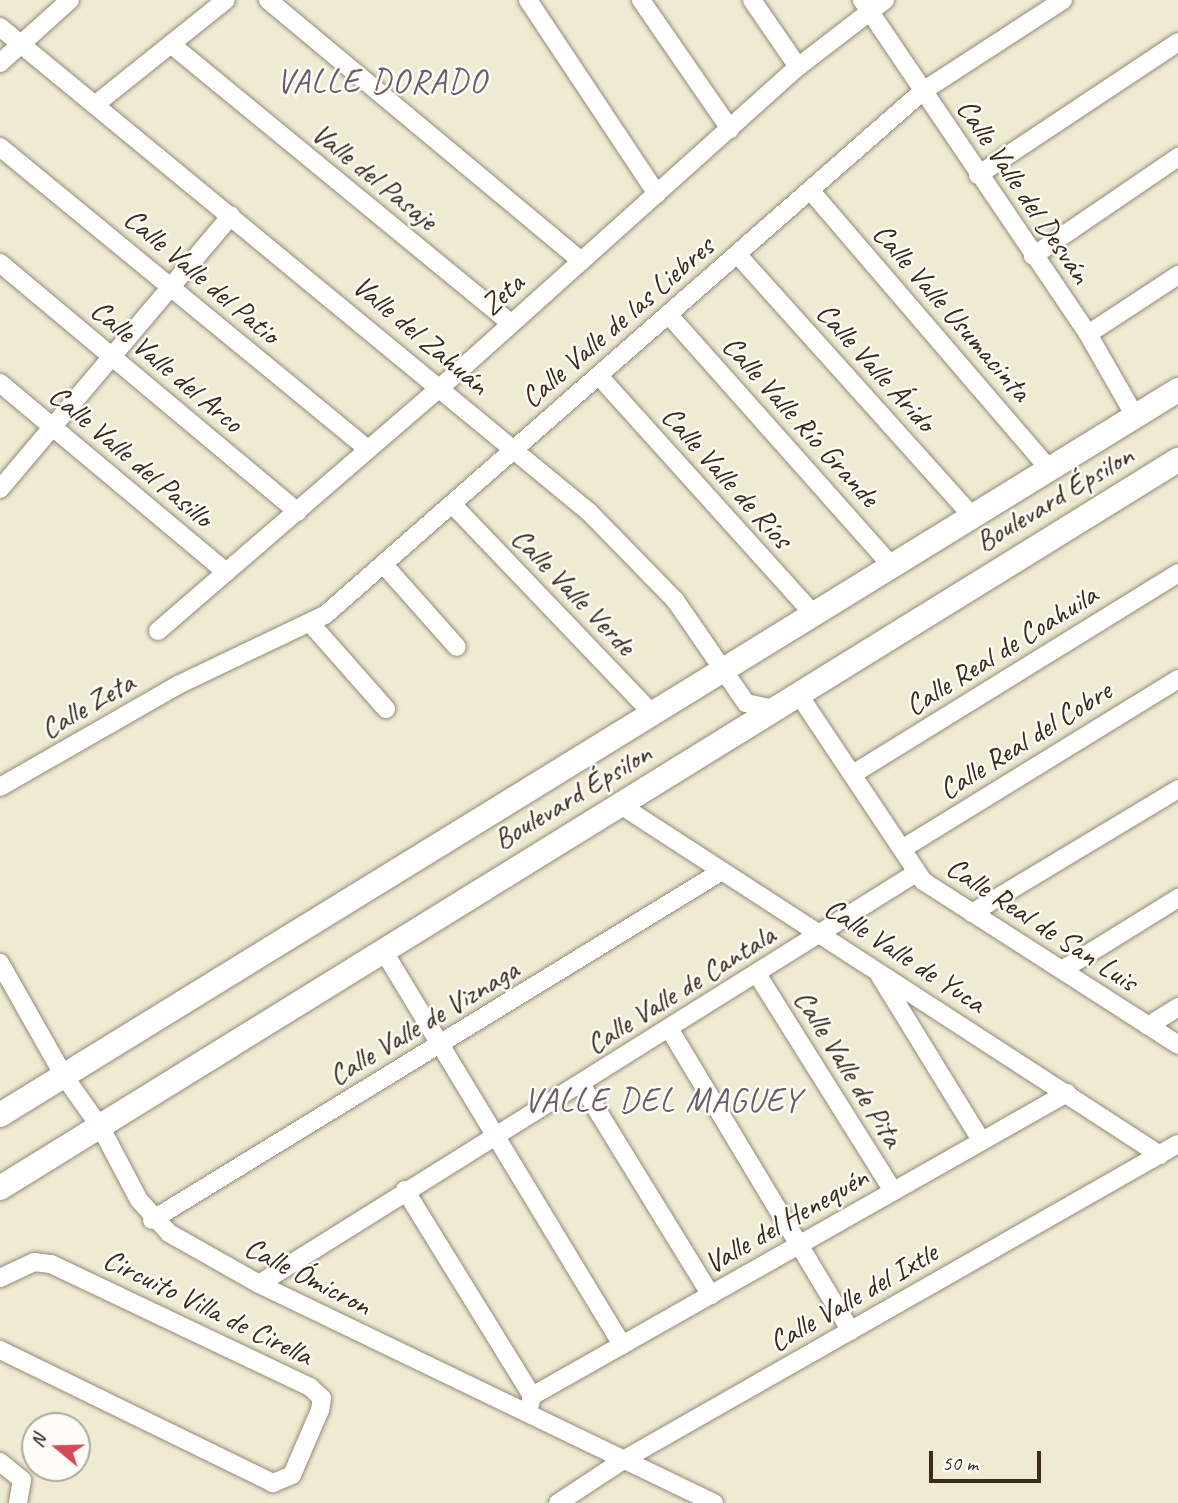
<!DOCTYPE html>
<meta charset="utf-8">
<style>
body{margin:0}
#map{position:relative;width:1178px;height:1503px;overflow:hidden;background:#efebd3;font-family:Caveat,sans-serif}
div>[style]{position:absolute}
.roads{filter:drop-shadow(0 0 2px #958a78) drop-shadow(0 0 2px #958a78)}
.street>*{height:18px;margin:-9px;padding:0 9px;transform-origin:9px;border-radius:9px;background:#fff}
.secondary>*{height:24px;margin:-12px;padding:0 12px;transform-origin:12px;border-radius:12px;background:#fff}
span{translate:-50% -50%;white-space:nowrap;text-align:center;line-height:1.15;-webkit-text-stroke:5px #fdfcf7;paint-order:stroke}
.street-label{font-size:30px;color:#3b2a1e}
.quarter-label{font-size:33px;color:#6c5c69;letter-spacing:2px}
.north{position:absolute;left:21px;top:1412px;width:70px;height:70px;box-sizing:border-box;background:#fdfcf7;border:2px solid #afa8a0;border-radius:50%;rotate:289deg;font-size:19px;font-weight:700;line-height:28px;text-align:center;color:#3b2a1e}
.north::after{content:'';display:block;margin:auto;width:24px;height:32px;background:#d1495b;clip-path:polygon(50% 0,100% 100%,50% 72%,0 100%)}
.scale{position:absolute;left:929px;top:1451px;width:112px;height:32px;box-sizing:border-box;border:4px solid #3b2a1e;border-top:0;padding-left:9px;font-size:21px;line-height:24px;white-space:nowrap;color:#3b2a1e;-webkit-text-stroke:5px #fdfcf7;paint-order:stroke}
</style>
<div id="map">
<div class="roads">
<div class="street">
<i style="left:268px;top:0;width:408px;rotate:39.8deg"></i>
<i style="left:528px;top:0;width:233px;rotate:56.4deg"></i>
<i style="left:641px;top:0;width:157px;rotate:55.4deg"></i>
<i style="left:752px;top:0;width:81px;rotate:55.5deg"></i>
<i style="left:862px;top:0;width:403px;rotate:55.9deg"></i>
<i style="left:1088px;top:334px;width:95px;rotate:60.2deg"></i>
<i style="left:0;top:27px;width:763px;rotate:39.47deg"></i>
<i style="left:589px;top:512px;width:123px;rotate:45.7deg"></i>
<i style="left:675px;top:600px;width:125px;rotate:55.4deg"></i>
<i style="left:746px;top:703px;width:30px;rotate:12deg"></i>
<i style="left:172px;top:45px;width:438px;rotate:39.4deg"></i>
<i style="left:0;top:63px;width:94px;rotate:-42deg"></i>
<i style="left:96px;top:104px;width:166px;rotate:-38.7deg"></i>
<i style="left:0;top:147px;width:476px;rotate:39.4deg"></i>
<i style="left:978px;top:175px;width:240px;rotate:-33.6deg"></i>
<i style="left:810px;top:190px;width:369px;rotate:49.4deg"></i>
<i style="left:737px;top:254px;width:353px;rotate:48.1deg"></i>
<i style="left:1033px;top:256px;width:176px;rotate:-34.3deg"></i>
<i style="left:0;top:263px;width:388px;rotate:39.9deg"></i>
<i style="left:668px;top:314px;width:337px;rotate:48.4deg"></i>
<i style="left:1088px;top:334px;width:108px;rotate:-33.2deg"></i>
<i style="left:599px;top:376px;width:321px;rotate:48deg"></i>
<i style="left:0;top:383px;width:295px;rotate:39.9deg"></i>
<i style="left:0;top:489px;width:358px;rotate:-49.8deg"></i>
<i style="left:453px;top:505px;width:291px;rotate:46.3deg"></i>
<i style="left:385px;top:566px;width:108px;rotate:48.4deg"></i>
<i style="left:312px;top:625px;width:112px;rotate:48.6deg"></i>
<i style="left:158px;top:631px;width:374px;rotate:-40.8deg"></i>
<i style="left:441px;top:387px;width:479px;rotate:-41.9deg"></i>
<i style="left:798px;top:67px;width:110px;rotate:-37.6deg"></i>
<i style="left:799px;top:695px;width:224px;rotate:56.3deg"></i>
<i style="left:923px;top:881px;width:303px;rotate:32.7deg"></i>
<i style="left:853px;top:774px;width:382px;rotate:-31.7deg"></i>
<i style="left:0;top:787px;width:205px;rotate:-29.8deg"></i>
<i style="left:178px;top:685px;width:163px;rotate:-25.5deg"></i>
<i style="left:325px;top:615px;width:795px;rotate:-41.23deg"></i>
<i style="left:923px;top:91px;width:167px;rotate:-33deg"></i>
<i style="left:619px;top:804px;width:645px;rotate:32.98deg"></i>
<i style="left:902px;top:849px;width:324px;rotate:-31.6deg"></i>
<i style="left:972px;top:913px;width:240px;rotate:-31deg"></i>
<i style="left:383px;top:950px;width:462px;rotate:58.8deg"></i>
<i style="left:0;top:963px;width:130px;rotate:60.5deg"></i>
<i style="left:64px;top:1076px;width:64px;rotate:54.6deg"></i>
<i style="left:101px;top:1128px;width:81px;rotate:62.2deg"></i>
<i style="left:139px;top:1200px;width:45px;rotate:47.7deg"></i>
<i style="left:169px;top:1233px;width:103px;rotate:29.5deg"></i>
<i style="left:259px;top:1284px;width:505px;rotate:25.7deg"></i>
<i style="left:1062px;top:970px;width:137px;rotate:-31.8deg"></i>
<i style="left:757px;top:974px;width:256px;rotate:57.9deg"></i>
<i style="left:880px;top:976px;width:193px;rotate:58.4deg"></i>
<i style="left:1148px;top:1026px;width:36px;rotate:-32deg"></i>
<i style="left:670px;top:1030px;width:351px;rotate:59deg"></i>
<i style="left:581px;top:1084px;width:248px;rotate:58.4deg"></i>
<i style="left:405px;top:1190px;width:242px;rotate:58.3deg"></i>
<i style="left:532px;top:1396px;width:12px;rotate:104deg"></i>
<i style="left:152px;top:1220px;width:668px;rotate:-31.48deg"></i>
<i style="left:0;top:1278px;width:38px;rotate:-25deg"></i>
<i style="left:34px;top:1262px;width:17px;rotate:7deg"></i>
<i style="left:51px;top:1264px;width:287px;rotate:25.4deg"></i>
<i style="left:310px;top:1387px;width:16px;rotate:43deg"></i>
<i style="left:322px;top:1398px;width:12px;rotate:99deg"></i>
<i style="left:320px;top:1410px;width:71px;rotate:113.3deg"></i>
<i style="left:292px;top:1475px;width:21px;rotate:157deg"></i>
<i style="left:273px;top:1483px;width:304px;rotate:-154deg"></i>
<i style="left:259px;top:1284px;width:775px;rotate:-32.03deg"></i>
<i style="left:532px;top:1396px;width:615px;rotate:-29.53deg"></i>
<i style="left:0;top:1462px;width:28px;rotate:39deg"></i>
<i style="left:22px;top:1480px;width:23px;rotate:100deg"></i>
<i style="left:558px;top:1503px;width:80px;rotate:-33.3deg"></i>
<i style="left:625px;top:1459px;width:636px;rotate:-29.67deg"></i>
</div>
<div class="secondary">
<i style="left:0;top:1115px;width:1383px;rotate:-31.61deg"></i>
<i style="left:0;top:1188px;width:1385px;rotate:-31.72deg"></i>
</div>
</div>
<div class="street-label">
<span style="left:375px;top:176px;rotate:39deg">Valle del Pasaje</span>
<span style="left:1024px;top:191px;rotate:56deg">Calle Valle del Desván</span>
<span style="left:202px;top:276px;rotate:40deg">Calle Valle del Patio</span>
<span style="left:502px;top:294px;rotate:-42deg">Zeta</span>
<span style="left:952px;top:312px;rotate:49deg">Calle Valle Usumacinta</span>
<span style="left:617px;top:322px;rotate:-41deg">Calle Valle de las Liebres</span>
<span style="left:421px;top:335px;rotate:40deg">Valle del Zahuán</span>
<span style="left:167px;top:366px;rotate:40deg">Calle Valle del Arco</span>
<span style="left:876px;top:367px;rotate:48deg">Calle Valle Árido</span>
<span style="left:801px;top:421px;rotate:48deg">Calle Valle Río Grande</span>
<span style="left:131px;top:456px;rotate:40deg">Calle Valle del Pasillo</span>
<span style="left:727px;top:477px;rotate:48deg">Calle Valle de Ríos</span>
<span style="left:1054px;top:498px;rotate:-31deg">Boulevard Épsilon</span>
<span style="left:574px;top:591px;rotate:46deg">Calle Valle Verde</span>
<span style="left:1001px;top:650px;rotate:-32deg">Calle Real de Coahuila</span>
<span style="left:87px;top:705px;rotate:-30deg">Calle Zeta</span>
<span style="left:1025px;top:740px;rotate:-32deg">Calle Real del Cobre</span>
<span style="left:572px;top:796px;rotate:-31deg">Boulevard Épsilon</span>
<span style="left:1042px;top:924px;rotate:33deg">Calle Real de San Luis</span>
<span style="left:905px;top:955px;rotate:33deg">Calle Valle de Yuca</span>
<span style="left:680px;top:989px;rotate:-32deg">Calle Valle de Cantala</span>
<span style="left:423px;top:1022px;rotate:-31deg">Calle Valle de Viznaga</span>
<span style="left:849px;top:1068px;rotate:58deg">Calle Valle de Pita</span>
<span style="left:786px;top:1220px;rotate:-30deg">Valle del Henequén</span>
<span style="left:308px;top:1276px;rotate:27deg">Calle Ómicron</span>
<span style="left:853px;top:1297px;rotate:-30deg">Calle Valle del Ixtle</span>
<span style="left:208px;top:1307px;rotate:26deg">Circuito Villa de Cirella</span>
</div>
<div class="quarter-label">
<span style="left:382px;top:82px">VALLE DORADO</span>
<span style="left:663px;top:1101px">VALLE DEL MAGUEY</span>
</div>
<div class="north">N</div>
<div class="scale">50 m</div>
</div>
